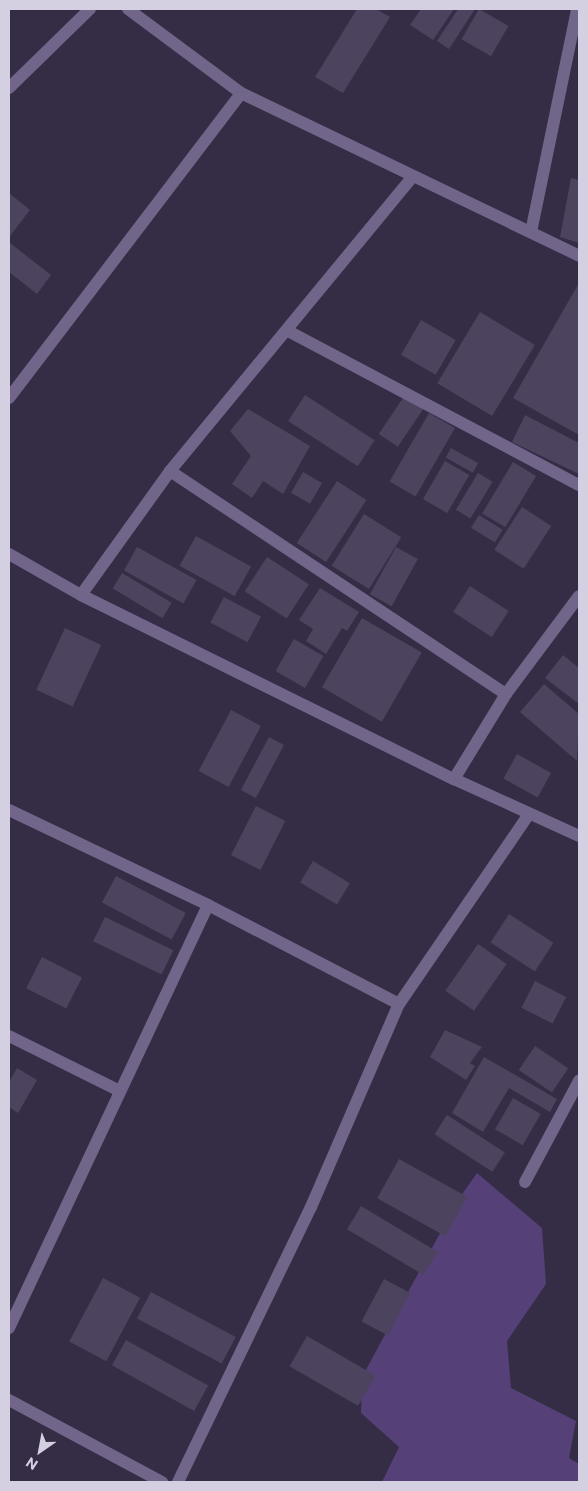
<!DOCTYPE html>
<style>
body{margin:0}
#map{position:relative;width:588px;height:1491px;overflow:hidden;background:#352c46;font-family:Commissioner,sans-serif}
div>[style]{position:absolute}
.green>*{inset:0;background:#564078}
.building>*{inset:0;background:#4c435f;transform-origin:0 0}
.minor>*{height:12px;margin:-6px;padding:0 6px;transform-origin:6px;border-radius:6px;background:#716589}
span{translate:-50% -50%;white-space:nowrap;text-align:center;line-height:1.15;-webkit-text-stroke:4.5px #352c46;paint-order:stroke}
.frame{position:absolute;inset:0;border:10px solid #d5d0e1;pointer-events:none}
.north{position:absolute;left:15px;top:1426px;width:50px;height:50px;-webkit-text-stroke:4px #352c46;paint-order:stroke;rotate:213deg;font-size:14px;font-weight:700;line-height:20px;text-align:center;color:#d5d0e1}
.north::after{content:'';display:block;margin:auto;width:18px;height:22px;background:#d5d0e1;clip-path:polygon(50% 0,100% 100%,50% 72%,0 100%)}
</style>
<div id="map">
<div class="green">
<i style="clip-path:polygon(477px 1173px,542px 1228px,546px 1284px,507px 1341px,511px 1388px,576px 1421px,569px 1458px,579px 1464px,579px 1482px,382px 1482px,399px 1447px,361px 1413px,362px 1377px,458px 1200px)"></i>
</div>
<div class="building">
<i style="clip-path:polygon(357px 9px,376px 9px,390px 17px,343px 93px,315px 77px)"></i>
<i style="clip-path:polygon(421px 9px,454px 9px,433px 40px,410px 25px)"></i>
<i style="clip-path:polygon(458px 9px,475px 9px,449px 49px,437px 41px)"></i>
<i style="left:479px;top:9px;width:34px;height:35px;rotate:30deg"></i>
<i style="clip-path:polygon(571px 178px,579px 180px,579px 243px,560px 237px)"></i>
<i style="clip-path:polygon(9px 193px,30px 210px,10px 236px,9px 235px)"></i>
<i style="clip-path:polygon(10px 243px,51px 275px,37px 294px,9px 272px)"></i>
<i style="clip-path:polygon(579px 283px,579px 435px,513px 398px)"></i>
<i style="left:480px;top:312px;width:64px;height:83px;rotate:31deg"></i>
<i style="left:421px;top:320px;width:40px;height:40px;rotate:30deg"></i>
<i style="left:305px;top:395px;width:83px;height:31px;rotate:33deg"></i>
<i style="left:405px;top:395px;width:23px;height:47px;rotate:34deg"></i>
<i style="clip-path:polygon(248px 409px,310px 446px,283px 494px,263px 481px,252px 498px,232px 484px,251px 456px,230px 431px)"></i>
<i style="left:429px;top:413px;width:30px;height:79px;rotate:30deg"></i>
<i style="clip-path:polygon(525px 415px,579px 443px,579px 474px,512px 442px)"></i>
<i style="left:451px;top:448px;width:31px;height:11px;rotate:29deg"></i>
<i style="left:445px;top:461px;width:28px;height:44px;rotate:30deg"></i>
<i style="left:513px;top:462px;width:27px;height:60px;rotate:31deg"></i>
<i style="left:303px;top:472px;width:22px;height:24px;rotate:30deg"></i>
<i style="left:478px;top:473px;width:17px;height:43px;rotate:31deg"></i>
<i style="left:337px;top:481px;width:35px;height:74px;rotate:33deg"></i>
<i style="left:522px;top:507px;width:35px;height:51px;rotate:33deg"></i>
<i style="left:364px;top:514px;width:44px;height:61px;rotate:32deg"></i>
<i style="left:479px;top:515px;width:28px;height:15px;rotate:32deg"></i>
<i style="left:196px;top:536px;width:63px;height:34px;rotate:29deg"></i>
<i style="left:137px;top:547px;width:68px;height:27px;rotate:29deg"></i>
<i style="left:396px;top:547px;width:25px;height:54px;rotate:29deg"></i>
<i style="left:267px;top:557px;width:50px;height:41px;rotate:33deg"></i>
<i style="left:122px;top:573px;width:58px;height:18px;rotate:31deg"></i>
<i style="left:470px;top:586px;width:46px;height:31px;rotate:33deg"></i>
<i style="clip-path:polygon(320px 588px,359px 612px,347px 631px,342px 628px,326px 654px,306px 641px,313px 629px,299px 620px)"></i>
<i style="left:224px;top:597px;width:42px;height:29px;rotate:28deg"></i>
<i style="left:362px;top:618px;width:69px;height:80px;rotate:30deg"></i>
<i style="left:65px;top:628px;width:40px;height:68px;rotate:25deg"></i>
<i style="left:294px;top:639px;width:34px;height:37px;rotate:30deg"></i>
<i style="clip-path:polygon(563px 655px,579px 668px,579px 704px,545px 678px)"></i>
<i style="clip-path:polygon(544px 684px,579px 714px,577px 761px,520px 712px)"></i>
<i style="left:231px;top:710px;width:34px;height:69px;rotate:28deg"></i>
<i style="left:269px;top:737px;width:17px;height:60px;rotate:28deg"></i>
<i style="left:517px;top:754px;width:39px;height:28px;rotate:29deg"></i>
<i style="left:256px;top:806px;width:33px;height:55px;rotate:27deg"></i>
<i style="left:313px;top:861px;width:43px;height:25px;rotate:31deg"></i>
<i style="left:116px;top:876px;width:79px;height:30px;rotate:28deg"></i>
<i style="left:509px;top:914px;width:53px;height:34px;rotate:33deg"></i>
<i style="left:105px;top:917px;width:76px;height:27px;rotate:26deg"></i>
<i style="left:478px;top:944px;width:35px;height:57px;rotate:35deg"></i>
<i style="left:42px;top:957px;width:45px;height:35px;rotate:27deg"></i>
<i style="left:535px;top:981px;width:35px;height:30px;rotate:27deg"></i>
<i style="clip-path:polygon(445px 1030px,482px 1047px,470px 1063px,475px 1066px,466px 1080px,430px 1057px)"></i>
<i style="left:535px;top:1046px;width:40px;height:29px;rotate:34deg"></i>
<i style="clip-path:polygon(484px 1057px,557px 1099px,550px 1112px,509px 1088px,483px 1132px,452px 1113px)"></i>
<i style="clip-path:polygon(17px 1068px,37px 1080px,18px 1113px,9px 1107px,9px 1082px)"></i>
<i style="left:513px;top:1098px;width:32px;height:36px;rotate:30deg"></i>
<i style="left:447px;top:1115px;width:69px;height:23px;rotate:33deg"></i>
<i style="left:399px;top:1159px;width:78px;height:45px;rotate:29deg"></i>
<i style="left:361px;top:1206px;width:89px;height:27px;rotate:31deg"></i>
<i style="left:103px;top:1278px;width:42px;height:72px;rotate:28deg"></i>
<i style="left:384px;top:1279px;width:30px;height:48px;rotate:28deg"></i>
<i style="left:151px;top:1292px;width:96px;height:30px;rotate:28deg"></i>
<i style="left:307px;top:1336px;width:79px;height:35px;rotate:30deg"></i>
<i style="left:126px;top:1340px;width:94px;height:29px;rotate:29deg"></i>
</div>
<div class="minor">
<i style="left:128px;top:9px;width:141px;rotate:36.6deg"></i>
<i style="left:241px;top:93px;width:375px;rotate:25.7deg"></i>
<i style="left:9px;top:88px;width:113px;rotate:-44.3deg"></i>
<i style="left:531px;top:232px;width:228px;rotate:-78.3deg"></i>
<i style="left:288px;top:331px;width:329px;rotate:27.9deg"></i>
<i style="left:9px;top:398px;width:383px;rotate:-52.7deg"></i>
<i style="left:170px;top:471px;width:403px;rotate:33.6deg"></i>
<i style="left:9px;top:554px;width:83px;rotate:29.7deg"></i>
<i style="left:81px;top:595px;width:416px;rotate:26.3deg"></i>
<i style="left:454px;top:779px;width:137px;rotate:24.5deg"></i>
<i style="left:81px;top:595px;width:153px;rotate:-54.3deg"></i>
<i style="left:170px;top:471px;width:382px;rotate:-50.5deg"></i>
<i style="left:454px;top:779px;width:100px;rotate:-58.5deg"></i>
<i style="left:506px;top:694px;width:122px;rotate:-53.3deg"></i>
<i style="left:9px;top:810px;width:221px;rotate:25.5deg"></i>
<i style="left:208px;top:905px;width:215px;rotate:27.4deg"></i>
<i style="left:9px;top:1036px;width:124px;rotate:26.4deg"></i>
<i style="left:525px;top:1182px;width:115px;rotate:-61.9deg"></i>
<i style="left:9px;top:1328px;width:467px;rotate:-64.8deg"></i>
<i style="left:9px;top:1400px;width:174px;rotate:28.2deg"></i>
<i style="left:178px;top:1482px;width:305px;rotate:-64.2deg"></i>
<i style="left:311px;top:1207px;width:221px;rotate:-66.6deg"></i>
<i style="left:399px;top:1004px;width:230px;rotate:-55.6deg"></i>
</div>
<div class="frame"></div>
<div class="north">N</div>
</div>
